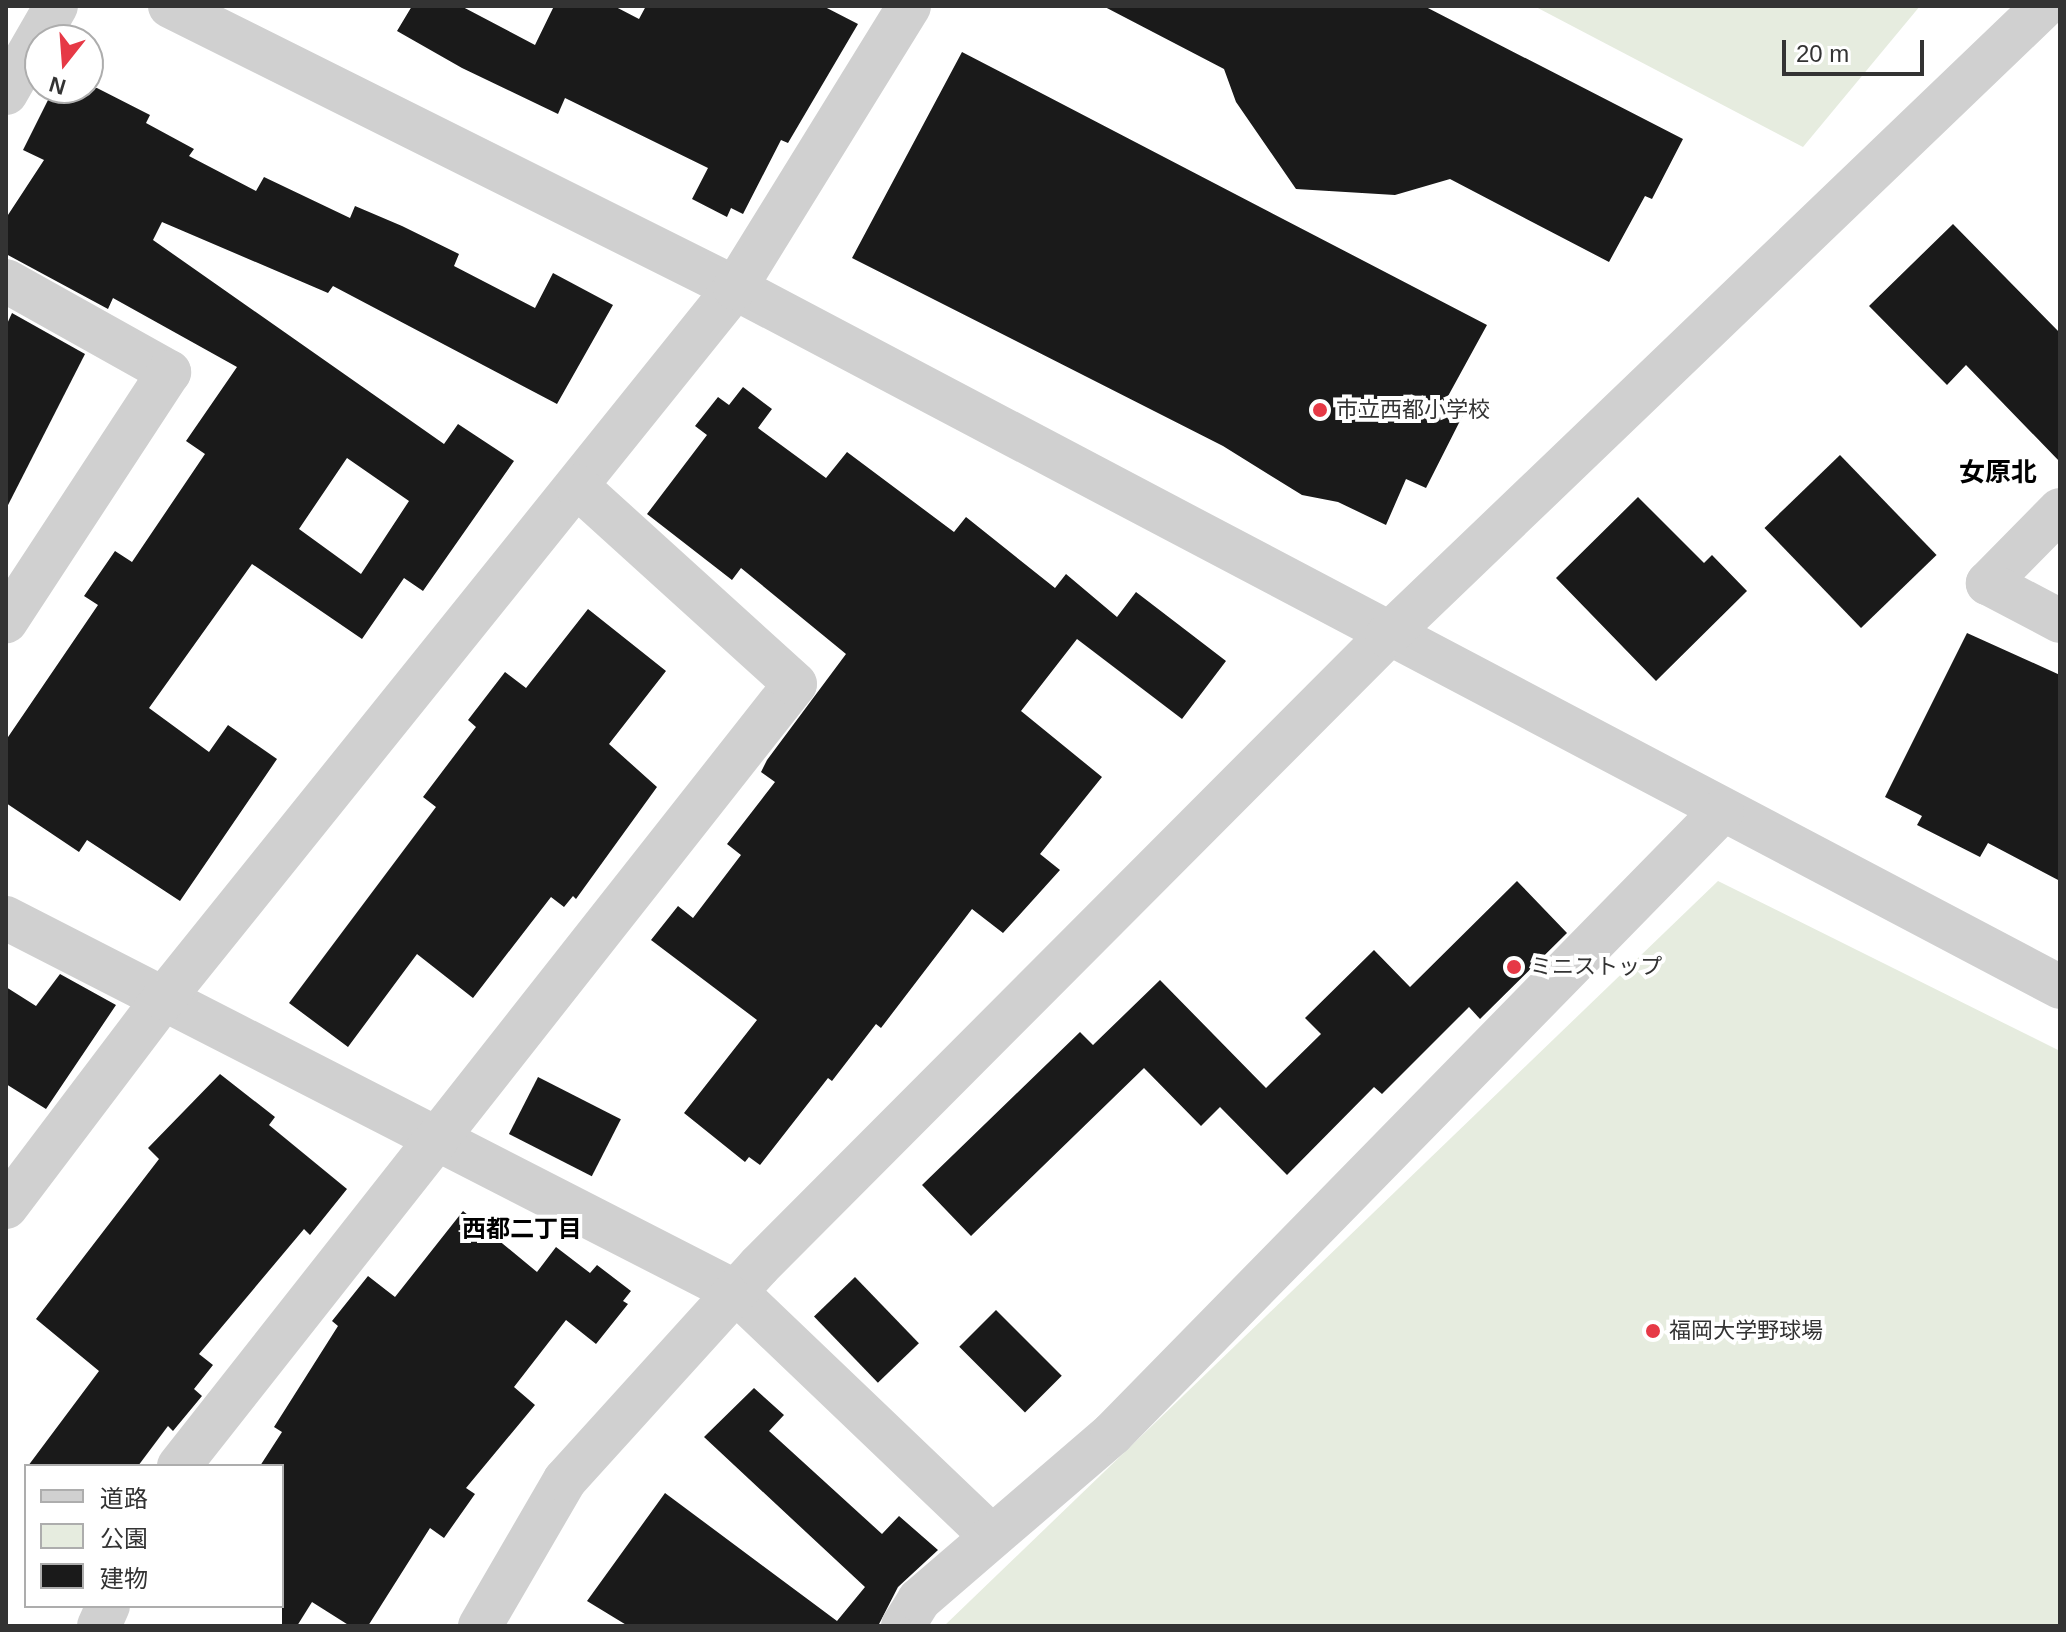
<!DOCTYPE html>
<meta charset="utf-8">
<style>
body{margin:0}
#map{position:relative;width:2066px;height:1632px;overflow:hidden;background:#fff;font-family:Helvetica,"Noto Sans JP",sans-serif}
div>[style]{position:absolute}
.green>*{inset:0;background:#e6ecdf}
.building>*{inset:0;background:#1a1a1a;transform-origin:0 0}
.minor>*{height:44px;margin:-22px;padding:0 22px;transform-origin:22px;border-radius:22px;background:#d0d0d0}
.dots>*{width:22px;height:22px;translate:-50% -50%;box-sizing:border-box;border:4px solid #fff;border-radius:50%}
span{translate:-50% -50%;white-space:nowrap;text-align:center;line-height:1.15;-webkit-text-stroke:8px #fff;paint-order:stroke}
.poi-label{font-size:22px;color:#333}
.left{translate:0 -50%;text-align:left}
.neighbourhood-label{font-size:24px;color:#000;font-weight:700}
.quarter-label{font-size:26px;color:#000;font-weight:700}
.frame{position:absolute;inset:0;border:8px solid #333;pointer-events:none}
.legend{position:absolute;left:24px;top:1464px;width:260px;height:144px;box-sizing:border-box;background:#fff;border:2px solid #adadad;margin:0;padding:10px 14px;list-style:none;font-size:24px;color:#333}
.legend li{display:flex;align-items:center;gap:16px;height:40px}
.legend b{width:40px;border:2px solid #adadad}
.north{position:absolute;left:24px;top:24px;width:80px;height:80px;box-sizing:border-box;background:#fff;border:2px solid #adadad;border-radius:50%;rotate:197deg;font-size:22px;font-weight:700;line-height:32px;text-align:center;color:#333}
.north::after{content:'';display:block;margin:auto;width:28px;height:36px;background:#e63946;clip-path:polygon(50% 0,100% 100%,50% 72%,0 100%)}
.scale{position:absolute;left:1782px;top:40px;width:142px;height:36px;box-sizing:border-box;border:4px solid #333;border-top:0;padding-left:10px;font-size:24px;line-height:28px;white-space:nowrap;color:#333;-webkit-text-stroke:6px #fff;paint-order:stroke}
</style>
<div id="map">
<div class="green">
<i style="clip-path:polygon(1534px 6px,1920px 6px,1803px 147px)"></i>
<i style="clip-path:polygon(1718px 881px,2060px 1051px,2060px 1626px,944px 1626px)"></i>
</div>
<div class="building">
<i style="clip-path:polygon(412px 6px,461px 6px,535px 45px,554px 6px,614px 6px,639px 19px,646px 6px,823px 6px,858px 24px,788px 143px,781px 140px,743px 214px,731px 208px,727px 217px,692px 199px,708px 168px,565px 98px,558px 114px,462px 68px,397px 31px)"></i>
<i style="clip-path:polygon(1103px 6px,1424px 6px,1683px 139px,1652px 199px,1645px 196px,1609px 262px,1450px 179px,1395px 195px,1296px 189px,1236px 102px,1224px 69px)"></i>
<i style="clip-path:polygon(962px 52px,1487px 325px,1447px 398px,1465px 411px,1426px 488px,1406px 479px,1386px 525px,1338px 502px,1302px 495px,1223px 446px,852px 258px)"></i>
<i style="clip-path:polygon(evenodd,54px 88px,97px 88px,150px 115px,146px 123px,194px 149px,189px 156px,256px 191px,264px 177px,350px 218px,355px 206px,402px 226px,459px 254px,454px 266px,535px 308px,553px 273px,613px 305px,557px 404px,333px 286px,328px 293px,162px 222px,153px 240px,444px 444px,458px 424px,514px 461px,423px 591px,404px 578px,362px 639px,252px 564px,149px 708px,209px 752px,228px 725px,277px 759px,180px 901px,87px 840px,79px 852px,6px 803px,6px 740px,98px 605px,84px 596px,115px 551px,132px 562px,205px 454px,186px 441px,237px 367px,113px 298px,108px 309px,6px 254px,6px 218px,44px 160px,23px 150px,54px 88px,347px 458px,409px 501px,361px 574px,299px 529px,347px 458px)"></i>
<i style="clip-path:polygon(1953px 224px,2060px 333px,2060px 462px,1966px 365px,1947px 385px,1869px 306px)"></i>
<i style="clip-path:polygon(12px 313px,85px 354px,6px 509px,6px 326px)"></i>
<i style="clip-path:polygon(743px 387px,772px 409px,758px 428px,826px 478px,847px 452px,954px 532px,966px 517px,1055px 588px,1066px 574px,1117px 617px,1136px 592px,1226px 661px,1182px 719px,1077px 639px,1021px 711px,1102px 777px,1040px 854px,1060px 870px,1003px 933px,972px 909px,881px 1028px,876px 1024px,832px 1081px,828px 1078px,760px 1165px,749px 1157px,745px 1162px,684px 1113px,757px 1020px,651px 940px,678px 906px,693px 918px,741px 855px,727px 844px,775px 782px,761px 772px,767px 760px,846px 654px,741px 568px,732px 580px,647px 514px,707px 435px,695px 426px,718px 397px,729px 405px)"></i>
<i style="left:1840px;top:455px;width:139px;height:105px;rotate:46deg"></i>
<i style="clip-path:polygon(1638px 497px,1704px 563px,1712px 555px,1747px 591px,1656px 681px,1556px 578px)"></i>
<i style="clip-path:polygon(588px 609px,666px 671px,609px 744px,657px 787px,576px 899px,573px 896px,564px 907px,551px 897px,473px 998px,417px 954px,348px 1047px,289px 1003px,436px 807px,423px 797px,476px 727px,468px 720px,505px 672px,526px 688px)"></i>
<i style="clip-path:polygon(1967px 633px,2060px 675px,2060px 881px,1988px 843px,1980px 857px,1917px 825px,1922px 816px,1885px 797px)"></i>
<i style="clip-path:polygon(1517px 881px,1567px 933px,1480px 1019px,1469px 1007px,1382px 1094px,1374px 1087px,1287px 1175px,1220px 1107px,1201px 1126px,1144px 1068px,971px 1236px,922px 1185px,1080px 1032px,1093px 1045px,1160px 980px,1266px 1088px,1321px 1034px,1305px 1018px,1374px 950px,1410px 987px)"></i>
<i style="clip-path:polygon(60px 974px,116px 1005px,46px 1109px,6px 1084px,6px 987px,36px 1006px)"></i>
<i style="clip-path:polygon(220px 1074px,275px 1117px,269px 1125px,347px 1189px,310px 1235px,304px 1229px,199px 1354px,213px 1365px,194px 1389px,202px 1396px,173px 1431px,168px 1426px,138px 1466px,28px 1466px,99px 1371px,36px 1319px,159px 1159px,148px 1148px)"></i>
<i style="left:538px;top:1077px;width:93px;height:64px;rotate:27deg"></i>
<i style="clip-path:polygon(463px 1211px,537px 1272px,556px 1247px,590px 1273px,597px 1265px,631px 1291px,623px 1301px,628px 1304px,596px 1344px,566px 1320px,514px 1387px,535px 1405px,466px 1488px,475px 1494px,444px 1538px,430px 1528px,368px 1626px,350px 1626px,312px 1602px,297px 1626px,282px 1626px,282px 1466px,260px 1466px,282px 1432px,274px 1427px,338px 1326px,332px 1321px,368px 1276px,395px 1297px)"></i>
<i style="left:855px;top:1277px;width:92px;height:57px;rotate:46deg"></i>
<i style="left:996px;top:1310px;width:93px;height:52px;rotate:45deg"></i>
<i style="clip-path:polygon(754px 1388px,784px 1415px,769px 1431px,882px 1534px,899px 1516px,938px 1550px,898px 1587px,878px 1626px,628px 1626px,587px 1601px,665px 1493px,837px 1621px,865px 1587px,704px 1437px)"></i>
</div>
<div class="minor">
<i style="left:170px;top:6px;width:631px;rotate:26.52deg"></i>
<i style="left:735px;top:288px;width:1498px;rotate:27.81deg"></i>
<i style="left:6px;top:93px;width:100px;rotate:-60.1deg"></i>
<i style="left:6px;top:281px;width:187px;rotate:29.2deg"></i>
<i style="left:169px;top:372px;width:298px;rotate:123.2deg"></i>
<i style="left:2060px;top:510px;width:103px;rotate:134.6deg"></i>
<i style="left:1988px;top:583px;width:81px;rotate:27.8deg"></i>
<i style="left:6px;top:918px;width:820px;rotate:27.13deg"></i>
<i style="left:736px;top:1292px;width:354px;rotate:43.7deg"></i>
<i style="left:6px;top:1207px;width:262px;rotate:-52.9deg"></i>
<i style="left:164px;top:998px;width:911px;rotate:-51.19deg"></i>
<i style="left:735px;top:288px;width:331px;rotate:-58.3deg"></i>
<i style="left:179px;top:1466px;width:995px;rotate:-51.77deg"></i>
<i style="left:795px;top:684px;width:294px;rotate:-137.8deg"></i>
<i style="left:99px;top:1626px;width:22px;rotate:-66deg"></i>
<i style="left:480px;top:1626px;width:169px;rotate:-59.8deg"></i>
<i style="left:565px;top:1480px;width:289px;rotate:-47.8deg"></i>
<i style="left:759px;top:1266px;width:890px;rotate:-45.09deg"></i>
<i style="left:1387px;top:636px;width:910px;rotate:-43.8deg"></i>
<i style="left:903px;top:1626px;width:31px;rotate:-58deg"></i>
<i style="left:919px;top:1600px;width:255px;rotate:-40.7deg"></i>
<i style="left:1112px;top:1434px;width:872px;rotate:-45.6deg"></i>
</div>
<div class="dots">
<i style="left:1320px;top:410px;background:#e63946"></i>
<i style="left:1514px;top:967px;background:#e63946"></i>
<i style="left:1653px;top:1331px;background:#e63946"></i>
</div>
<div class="poi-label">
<span class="left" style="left:1336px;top:410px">市立西都小学校</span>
<span class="left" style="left:1530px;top:967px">ミニストップ</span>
<span class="left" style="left:1669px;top:1331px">福岡大学野球場</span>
</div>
<div class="neighbourhood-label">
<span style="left:522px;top:1229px">西都二丁目</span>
</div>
<div class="quarter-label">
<span style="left:1998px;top:473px">女原北</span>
</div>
<div class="frame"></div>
<ul class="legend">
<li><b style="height:10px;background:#d0d0d0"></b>道路</li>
<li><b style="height:22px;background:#e6ecdf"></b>公園</li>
<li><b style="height:22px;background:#1a1a1a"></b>建物</li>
</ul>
<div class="north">N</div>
<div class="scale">20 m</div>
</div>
